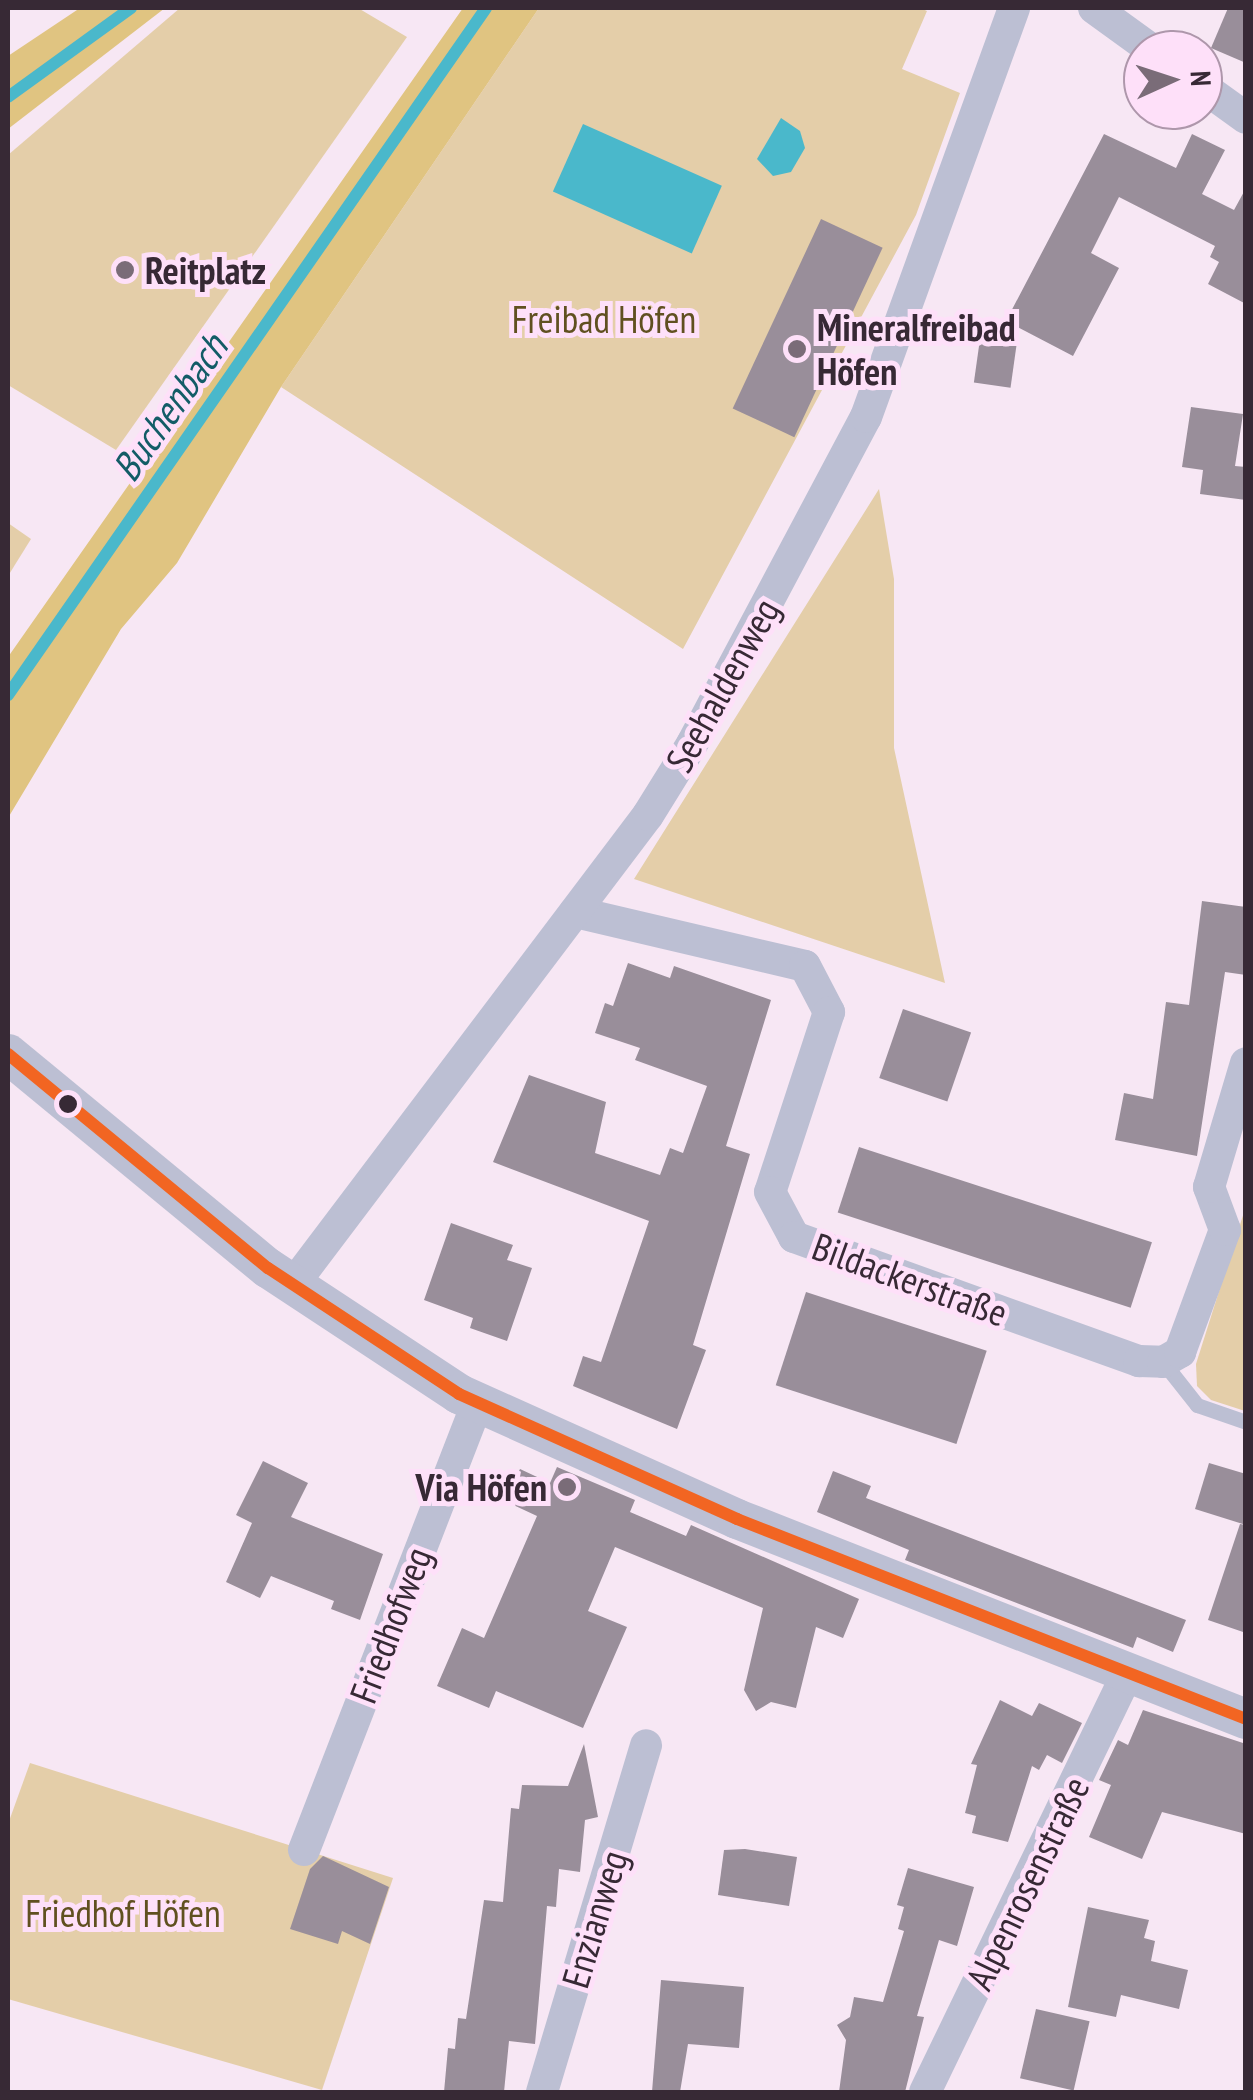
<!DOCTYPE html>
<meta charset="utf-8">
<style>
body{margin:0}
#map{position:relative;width:1253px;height:2100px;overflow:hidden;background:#f7e7f4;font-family:"PT Sans Narrow",sans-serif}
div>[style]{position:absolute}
.green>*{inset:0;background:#e4cea9}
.forest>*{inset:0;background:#e0c481}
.water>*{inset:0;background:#4ab8cb;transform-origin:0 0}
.stream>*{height:12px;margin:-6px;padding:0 6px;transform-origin:6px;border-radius:6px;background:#4ab8cb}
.building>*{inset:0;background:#998e9a;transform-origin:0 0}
.service>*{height:15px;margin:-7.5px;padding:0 7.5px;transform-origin:7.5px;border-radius:7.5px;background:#bcbfd3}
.minor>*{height:32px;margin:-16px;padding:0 16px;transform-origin:16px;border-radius:16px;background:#bcbfd3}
.tertiary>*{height:40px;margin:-20px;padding:0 20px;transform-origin:20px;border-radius:20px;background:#bcbfd3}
.bus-1>*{height:12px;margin:-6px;padding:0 6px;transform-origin:6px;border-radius:6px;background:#f26522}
.dots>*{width:28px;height:28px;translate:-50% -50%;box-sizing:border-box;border:5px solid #fee0f9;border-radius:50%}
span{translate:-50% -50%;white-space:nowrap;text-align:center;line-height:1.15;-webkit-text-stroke:10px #fee0f9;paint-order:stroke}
.poi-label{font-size:38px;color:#372935;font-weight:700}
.left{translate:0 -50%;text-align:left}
.right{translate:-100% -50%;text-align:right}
.park-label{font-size:38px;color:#605020}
.street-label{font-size:38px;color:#372935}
.water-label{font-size:40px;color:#135c67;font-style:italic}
.frame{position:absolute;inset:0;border:10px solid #372935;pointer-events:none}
.north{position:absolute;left:1123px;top:30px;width:100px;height:100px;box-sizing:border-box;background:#fee0f9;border:2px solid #ae97ab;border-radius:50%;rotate:87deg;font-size:28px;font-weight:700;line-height:40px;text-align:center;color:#372935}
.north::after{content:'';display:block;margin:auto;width:35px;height:45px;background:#7a6c78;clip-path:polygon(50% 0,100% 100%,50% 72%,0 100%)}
</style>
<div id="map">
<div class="green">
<i style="clip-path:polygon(180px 8px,358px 8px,407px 37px,116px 450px,8px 385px,8px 155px)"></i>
<i style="clip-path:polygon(539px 8px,920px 8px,927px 11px,902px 69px,960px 93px,916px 215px,683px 649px,281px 387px)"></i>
<i style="clip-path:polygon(879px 489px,894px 579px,894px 748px,945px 983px,634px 879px)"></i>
<i style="clip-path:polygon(8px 523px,31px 539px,8px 576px)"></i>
<i style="clip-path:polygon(1245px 1209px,1245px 1411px,1211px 1400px,1197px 1386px,1196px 1364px)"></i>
<i style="clip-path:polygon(30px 1763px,393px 1878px,322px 2090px,8px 1999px,8px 1824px)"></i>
</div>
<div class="forest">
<i style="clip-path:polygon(80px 8px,165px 8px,8px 129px,8px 56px)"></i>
<i style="clip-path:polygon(463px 8px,539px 8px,281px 387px,177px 563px,121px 629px,8px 818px,8px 657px)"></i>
</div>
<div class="water">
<i style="clip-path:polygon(781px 118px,800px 131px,805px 148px,791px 172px,773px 176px,757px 159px)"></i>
<i style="left:583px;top:124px;width:152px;height:74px;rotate:24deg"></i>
</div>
<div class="stream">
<i style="left:8px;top:97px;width:152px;rotate:-35.9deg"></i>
<i style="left:8px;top:695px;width:837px;rotate:-55.17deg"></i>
</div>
<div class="building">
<i style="clip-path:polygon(1228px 8px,1246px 8px,1246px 63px,1211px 48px)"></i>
<i style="clip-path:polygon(1104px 134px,1176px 168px,1192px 134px,1225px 150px,1202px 194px,1234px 210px,1246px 188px,1246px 304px,1208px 284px,1219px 262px,1210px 257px,1215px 246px,1119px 197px,1091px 253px,1119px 268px,1073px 356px,1006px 321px)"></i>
<i style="left:821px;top:219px;width:68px;height:209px;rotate:25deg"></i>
<i style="left:980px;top:339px;width:37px;height:44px;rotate:8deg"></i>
<i style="clip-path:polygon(1191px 407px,1243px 414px,1235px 466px,1246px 467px,1246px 500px,1200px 494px,1203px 470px,1182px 467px)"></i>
<i style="clip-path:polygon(1202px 901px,1246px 907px,1246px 975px,1225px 972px,1197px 1156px,1115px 1140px,1124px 1093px,1153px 1099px,1166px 1002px,1189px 1005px)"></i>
<i style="clip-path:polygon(628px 963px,670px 978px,674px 966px,771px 1000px,726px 1146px,750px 1154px,693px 1345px,706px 1350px,677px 1429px,573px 1386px,583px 1356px,601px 1362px,649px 1221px,493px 1162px,529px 1075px,606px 1102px,595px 1153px,660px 1175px,670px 1148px,683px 1153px,707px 1086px,635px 1060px,640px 1048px,595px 1033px,605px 1003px,613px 1006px)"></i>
<i style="left:903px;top:1009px;width:72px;height:73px;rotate:19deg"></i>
<i style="left:859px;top:1147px;width:308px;height:69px;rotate:18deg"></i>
<i style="clip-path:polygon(451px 1223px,513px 1245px,507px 1260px,532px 1268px,507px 1341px,470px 1328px,473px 1318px,424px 1300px)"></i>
<i style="left:806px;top:1292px;width:190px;height:98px;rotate:18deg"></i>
<i style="clip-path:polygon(263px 1461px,308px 1483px,291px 1517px,383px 1554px,360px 1620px,331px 1609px,334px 1601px,271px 1576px,260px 1598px,226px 1582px,252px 1523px,236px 1515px)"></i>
<i style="clip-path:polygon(1209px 1463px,1246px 1474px,1246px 1525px,1195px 1509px)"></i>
<i style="clip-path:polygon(557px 1467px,635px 1500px,630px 1512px,686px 1536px,691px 1525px,859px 1599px,843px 1638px,816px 1627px,796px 1708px,771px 1702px,756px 1711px,744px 1690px,763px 1608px,615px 1547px,588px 1611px,627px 1627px,583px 1728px,496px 1691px,489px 1708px,437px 1686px,462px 1628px,484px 1638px,537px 1516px,505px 1501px,520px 1469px,550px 1483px)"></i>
<i style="clip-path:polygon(833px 1471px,871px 1486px,866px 1498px,1186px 1620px,1173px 1652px,1137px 1637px,1133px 1648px,905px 1560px,909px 1550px,817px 1512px)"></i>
<i style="clip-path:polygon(1240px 1524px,1246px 1525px,1246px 1633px,1208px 1620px)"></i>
<i style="clip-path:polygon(1000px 1700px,1032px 1716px,1039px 1703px,1082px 1723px,1062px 1763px,1047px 1755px,1039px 1770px,1032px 1766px,1008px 1842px,972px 1833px,976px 1816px,965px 1813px,977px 1765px,971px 1764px)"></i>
<i style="clip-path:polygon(1143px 1710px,1246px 1744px,1246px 1834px,1162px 1812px,1142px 1859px,1089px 1837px,1111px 1785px,1099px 1780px,1118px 1740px,1128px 1745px)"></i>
<i style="clip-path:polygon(584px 1744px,598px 1817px,585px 1820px,580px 1872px,559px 1869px,556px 1907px,547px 1906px,535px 2044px,509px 2041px,504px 2092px,444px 2092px,448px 2048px,455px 2049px,458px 2018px,466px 2019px,484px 1900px,503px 1902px,511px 1808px,519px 1809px,522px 1785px,568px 1786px)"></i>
<i style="clip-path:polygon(745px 1849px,797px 1857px,789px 1906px,718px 1895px,724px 1850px)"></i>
<i style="clip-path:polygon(323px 1856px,389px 1887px,370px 1944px,342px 1931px,338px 1944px,290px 1929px,310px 1869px)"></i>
<i style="clip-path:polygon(908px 1868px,974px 1887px,957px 1946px,939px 1940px,917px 2016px,924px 2017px,905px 2092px,839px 2092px,846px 2040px,837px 2025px,850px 2017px,854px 1997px,883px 2002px,904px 1931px,898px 1929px,904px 1907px,897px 1905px)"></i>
<i style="clip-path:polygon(1088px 1907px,1149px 1920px,1144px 1938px,1155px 1941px,1151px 1961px,1188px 1970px,1179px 2009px,1121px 1995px,1116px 2017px,1068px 2007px)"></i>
<i style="clip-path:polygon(661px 1980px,744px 1987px,739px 2048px,688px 2044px,680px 2092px,652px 2092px)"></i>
<i style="left:1036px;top:2009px;width:55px;height:71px;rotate:13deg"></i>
</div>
<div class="service">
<i style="left:1163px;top:1362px;width:55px;rotate:51.7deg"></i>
<i style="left:1197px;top:1405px;width:52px;rotate:19.1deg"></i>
</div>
<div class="minor">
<i style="left:1094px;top:8px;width:72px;rotate:35.9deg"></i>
<i style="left:1203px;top:87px;width:53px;rotate:35.8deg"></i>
<i style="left:575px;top:912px;width:236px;rotate:13.2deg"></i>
<i style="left:805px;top:966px;width:52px;rotate:62.4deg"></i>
<i style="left:829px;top:1012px;width:189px;rotate:108.1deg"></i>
<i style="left:770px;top:1192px;width:51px;rotate:61.9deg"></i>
<i style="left:794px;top:1237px;width:367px;rotate:19.8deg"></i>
<i style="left:1139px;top:1361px;width:24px;rotate:2deg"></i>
<i style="left:1163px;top:1362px;width:20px;rotate:-30deg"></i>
<i style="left:1180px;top:1352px;width:130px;rotate:-69.8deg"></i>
<i style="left:1225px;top:1230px;width:46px;rotate:-110.4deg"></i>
<i style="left:1209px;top:1187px;width:129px;rotate:-73.4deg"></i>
<i style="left:292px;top:1286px;width:590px;rotate:-52.92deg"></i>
<i style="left:648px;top:815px;width:84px;rotate:-58.2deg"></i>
<i style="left:692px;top:744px;width:370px;rotate:-62deg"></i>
<i style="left:866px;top:417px;width:435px;rotate:-70.1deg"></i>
<i style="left:304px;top:1850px;width:481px;rotate:-68.8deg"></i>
<i style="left:542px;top:2092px;width:362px;rotate:-73.3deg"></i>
<i style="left:925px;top:2092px;width:466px;rotate:-64.2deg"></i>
</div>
<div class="tertiary">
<i style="left:8px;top:1054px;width:337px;rotate:39.5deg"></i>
<i style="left:268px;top:1268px;width:229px;rotate:33.4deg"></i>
<i style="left:459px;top:1394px;width:305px;rotate:24.2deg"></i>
<i style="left:737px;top:1519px;width:547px;rotate:21.45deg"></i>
</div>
<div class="bus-1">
<i style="left:8px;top:1054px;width:337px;rotate:39.5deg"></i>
<i style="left:268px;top:1268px;width:229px;rotate:33.4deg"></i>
<i style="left:459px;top:1394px;width:305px;rotate:24.2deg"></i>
<i style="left:737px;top:1519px;width:547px;rotate:21.45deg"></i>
</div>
<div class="dots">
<i style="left:125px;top:270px;background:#7a6c78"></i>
<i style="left:797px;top:349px;background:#7a6c78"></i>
<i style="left:68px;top:1104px;background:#372935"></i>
<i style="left:567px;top:1487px;background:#7a6c78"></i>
</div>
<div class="poi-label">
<span class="left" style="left:145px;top:270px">Reitplatz</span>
<span class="left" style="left:817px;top:349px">Mineralfreibad<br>Höfen</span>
<span class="right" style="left:547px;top:1487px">Via Höfen</span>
</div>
<div class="park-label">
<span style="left:604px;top:319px">Freibad Höfen</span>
<span style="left:123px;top:1913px">Friedhof Höfen</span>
</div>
<div class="street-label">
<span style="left:722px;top:685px;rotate:-61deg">Seehaldenweg</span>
<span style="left:910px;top:1279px;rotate:20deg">Bildackerstraße</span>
<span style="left:390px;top:1625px;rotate:-69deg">Friedhofweg</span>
<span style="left:1027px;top:1883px;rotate:-64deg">Alpenrosenstraße</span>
<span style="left:594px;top:1919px;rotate:-73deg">Enzianweg</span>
</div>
<div class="water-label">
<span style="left:169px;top:407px;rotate:-55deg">Buchenbach</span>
</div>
<div class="frame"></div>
<div class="north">N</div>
</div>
